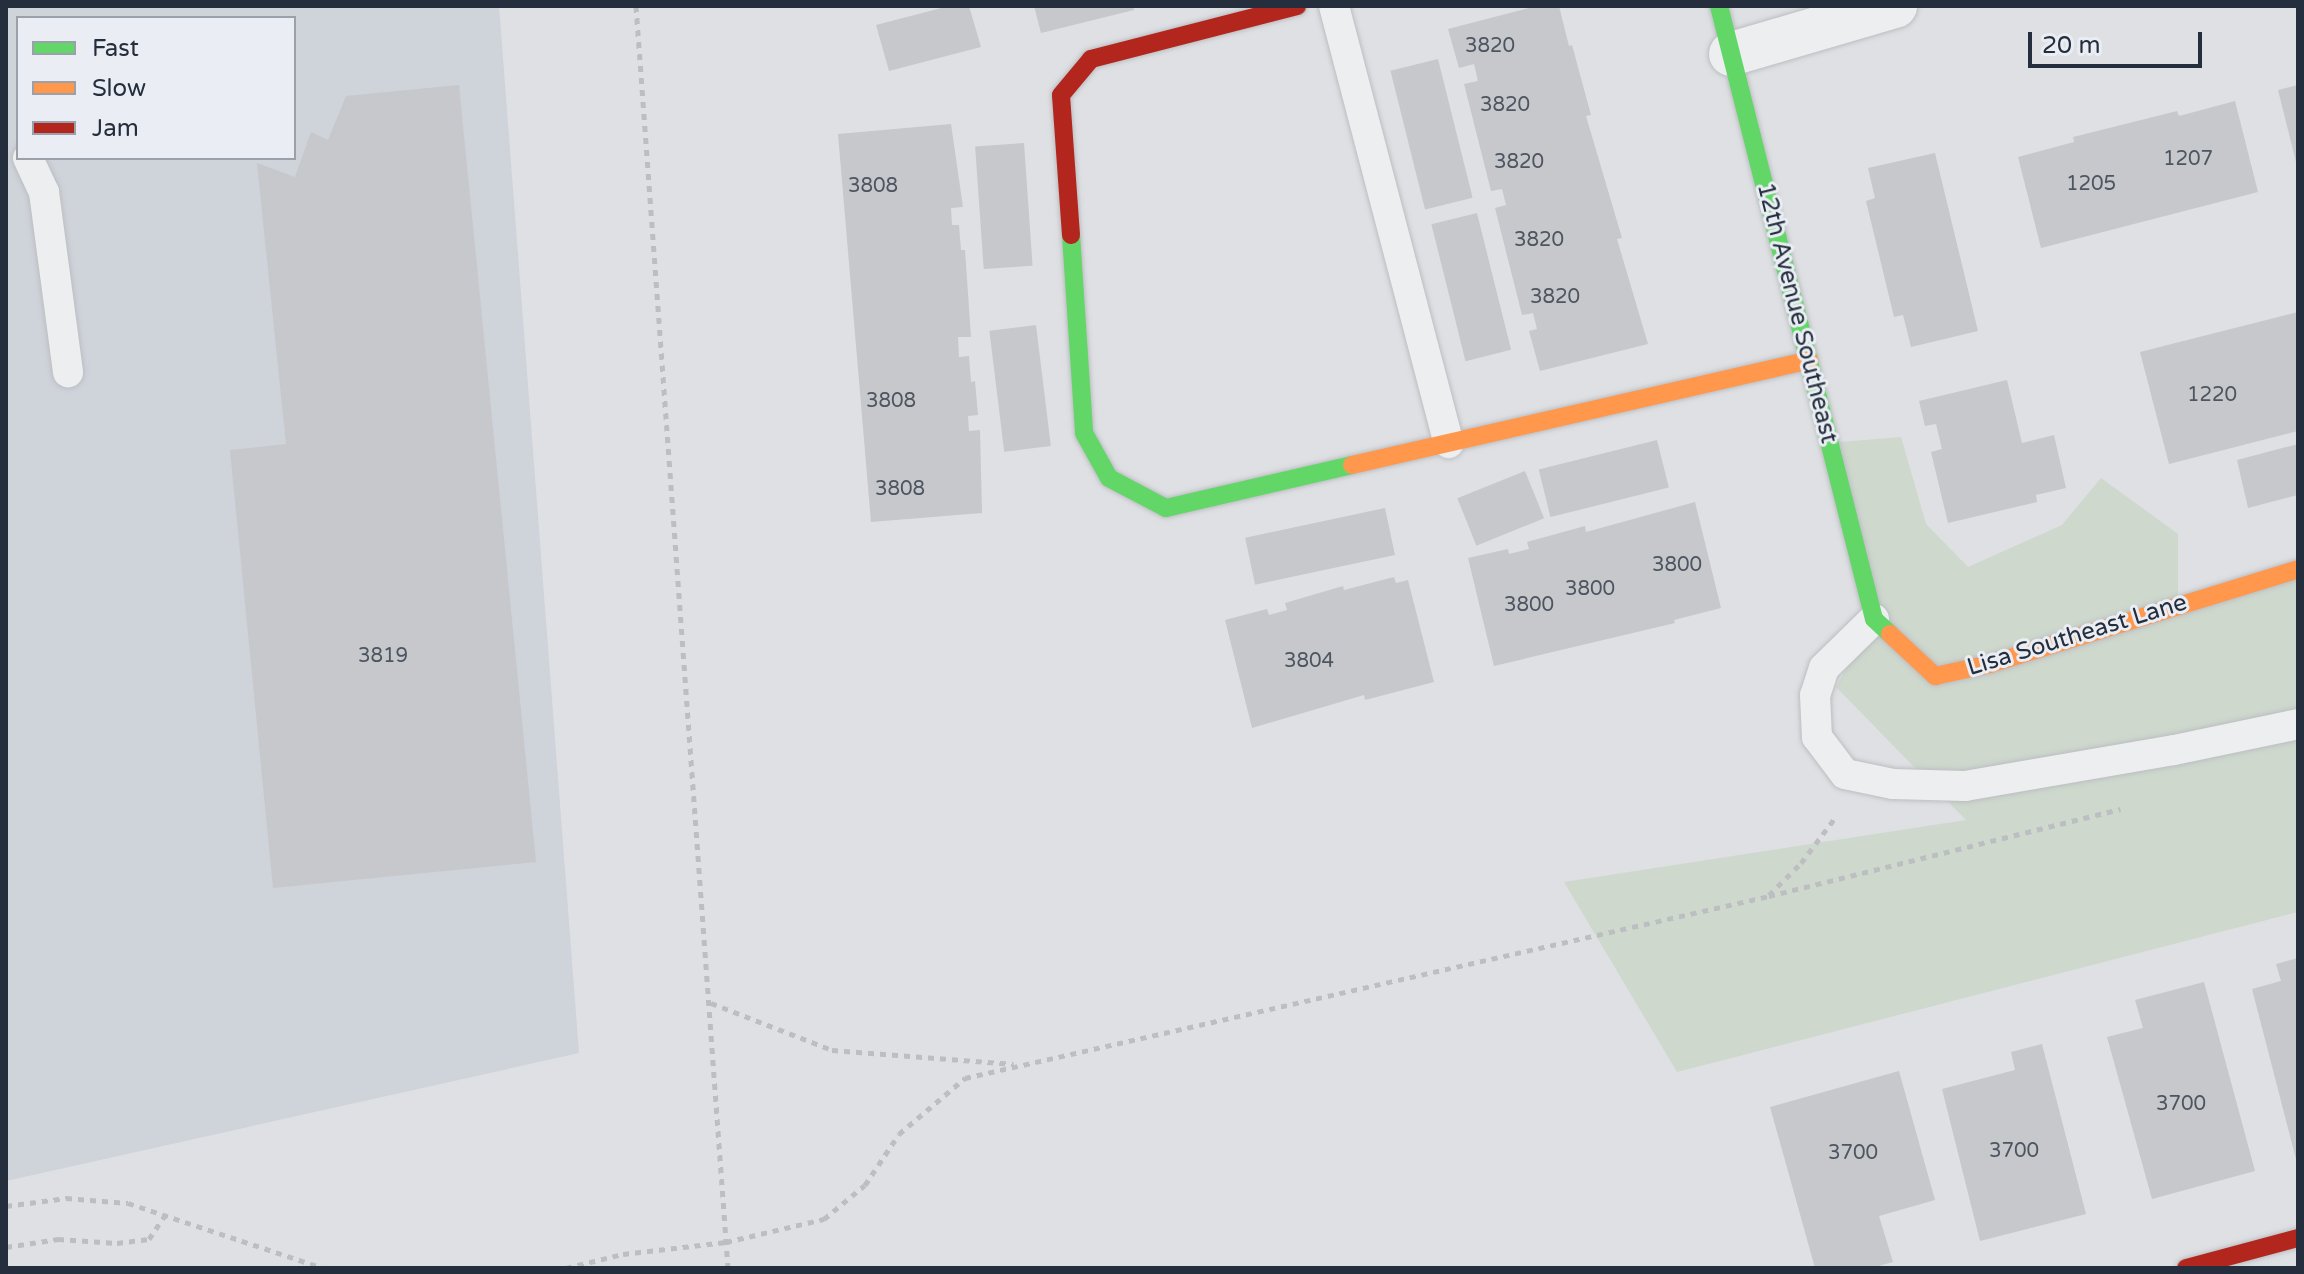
<!DOCTYPE html>
<style>
body{margin:0}
#map{position:relative;width:2304px;height:1274px;overflow:hidden;background:#dee0e3;font-family:"Varela Round",sans-serif}
div>[style]{position:absolute}
.built>*{inset:0;background:#cfd3da}
.green>*{inset:0;background:#ced8cd}
.building>*{inset:0;background:#c6c8cb;transform-origin:0 0}
.path>*{height:5px;margin-top:-2.5px;transform-origin:0;background:repeating-linear-gradient(90deg,#bcbec2 0 6px,transparent 0 12px)}
.roads{filter:drop-shadow(0 0 2px #bcbec1) drop-shadow(0 0 2px #bcbec1)}
.lane>*{height:30px;margin:-15px;padding:0 15px;transform-origin:15px;border-radius:15px;background:#eceef0}
.street>*{height:44px;margin:-22px;padding:0 22px;transform-origin:22px;border-radius:22px;background:#eceef0}
.fast>*{height:18px;margin:-9px;padding:0 9px;transform-origin:9px;border-radius:9px;background:#63d668}
.slow>*{height:18px;margin:-9px;padding:0 9px;transform-origin:9px;border-radius:9px;background:#ff974d}
.jam>*{height:18px;margin:-9px;padding:0 9px;transform-origin:9px;border-radius:9px;background:#b3261e}
span{translate:-50% -50%;white-space:nowrap;text-align:center;line-height:1.15;-webkit-text-stroke:6px #eaeef4;paint-order:stroke}
.number-label{font-size:20px;color:#4d5561}
.number-label span{-webkit-text-stroke-width:0}
.street-label{font-size:24px;color:#242e3d}
.frame{position:absolute;inset:0;border:8px solid #242e3d;pointer-events:none}
.legend{position:absolute;left:16px;top:16px;width:280px;height:144px;box-sizing:border-box;background:#eaeef4;border:2px solid #9ba1ab;margin:0;padding:10px 14px;list-style:none;font-size:24px;color:#242e3d}
.legend li{display:flex;align-items:center;gap:16px;height:40px}
.legend b{width:40px;border:2px solid #9ba1ab}
.scale{position:absolute;left:2028px;top:32px;width:174px;height:36px;box-sizing:border-box;border:4px solid #242e3d;border-top:0;padding-left:10px;font-size:24px;line-height:28px;white-space:nowrap;color:#242e3d;-webkit-text-stroke:6px #eaeef4;paint-order:stroke}
</style>
<div id="map">
<div class="built">
<i style="clip-path:polygon(evenodd,6px 6px,499px 6px,579px 1053px,6px 1181px,6px 6px,18px 18px,294px 18px,294px 158px,18px 158px,18px 18px)"></i>
</div>
<div class="green">
<i style="clip-path:polygon(1901px 437px,1926px 524px,1968px 567px,2062px 525px,2101px 478px,2178px 534px,2178px 604px,2298px 569px,2298px 912px,1677px 1072px,1564px 882px,1966px 820px,1836px 687px,1874px 619px,1829px 443px)"></i>
</div>
<div class="building">
<i style="clip-path:polygon(949px 6px,969px 6px,981px 47px,889px 71px,876px 25px)"></i>
<i style="clip-path:polygon(1034px 6px,1133px 6px,1134px 10px,1041px 33px)"></i>
<i style="clip-path:polygon(1537px 6px,1559px 6px,1569px 46px,1572px 45px,1591px 115px,1586px 116px,1622px 238px,1617px 239px,1648px 344px,1540px 371px,1529px 331px,1537px 329px,1533px 313px,1522px 315px,1495px 208px,1506px 205px,1502px 189px,1491px 191px,1464px 84px,1478px 81px,1474px 64px,1459px 68px,1448px 29px)"></i>
<i style="left:1438px;top:59px;width:143px;height:49px;rotate:76deg"></i>
<i style="clip-path:polygon(459px 85px,536px 862px,273px 888px,230px 450px,286px 444px,257px 163px,295px 177px,311px 132px,328px 140px,346px 96px)"></i>
<i style="clip-path:polygon(2298px 85px,2298px 166px,2297px 166px,2278px 90px)"></i>
<i style="clip-path:polygon(2235px 101px,2258px 192px,2041px 248px,2018px 157px,2074px 142px,2073px 137px,2177px 111px,2179px 116px)"></i>
<i style="clip-path:polygon(951px 124px,963px 207px,951px 208px,952px 225px,959px 225px,961px 250px,965px 250px,971px 337px,958px 337px,959px 357px,969px 356px,971px 382px,975px 381px,978px 415px,968px 416px,969px 431px,980px 430px,982px 513px,871px 522px,838px 134px)"></i>
<i style="left:1024px;top:143px;width:123px;height:49px;rotate:86deg"></i>
<i style="clip-path:polygon(1935px 153px,1978px 331px,1911px 347px,1903px 315px,1894px 317px,1866px 201px,1875px 198px,1868px 168px)"></i>
<i style="left:1477px;top:213px;width:141px;height:47px;rotate:76deg"></i>
<i style="clip-path:polygon(2298px 312px,2298px 431px,2169px 464px,2140px 352px)"></i>
<i style="left:1036px;top:325px;width:122px;height:47px;rotate:83deg"></i>
<i style="clip-path:polygon(2007px 380px,2022px 443px,2054px 435px,2066px 488px,2036px 495px,2037px 502px,1948px 523px,1931px 452px,1942px 449px,1936px 424px,1925px 426px,1919px 401px)"></i>
<i style="left:1657px;top:440px;width:49px;height:122px;rotate:76deg"></i>
<i style="clip-path:polygon(2298px 444px,2298px 495px,2248px 508px,2237px 460px)"></i>
<i style="left:1525px;top:471px;width:51px;height:73px;rotate:68deg"></i>
<i style="clip-path:polygon(1695px 502px,1721px 608px,1674px 620px,1675px 623px,1494px 666px,1468px 558px,1508px 549px,1509px 554px,1529px 549px,1527px 542px,1585px 526px,1586px 532px)"></i>
<i style="left:1385px;top:508px;width:48px;height:143px;rotate:78deg"></i>
<i style="clip-path:polygon(1394px 577px,1396px 583px,1408px 580px,1434px 682px,1365px 700px,1364px 695px,1252px 728px,1225px 620px,1267px 609px,1269px 615px,1287px 610px,1285px 603px,1343px 586px,1344px 590px)"></i>
<i style="clip-path:polygon(2298px 958px,2298px 1162px,2297px 1163px,2252px 989px,2281px 981px,2276px 964px)"></i>
<i style="clip-path:polygon(2204px 982px,2255px 1171px,2152px 1199px,2107px 1037px,2143px 1028px,2135px 1000px)"></i>
<i style="clip-path:polygon(2042px 1044px,2086px 1214px,1980px 1241px,1942px 1089px,2015px 1070px,2011px 1052px)"></i>
<i style="clip-path:polygon(1899px 1071px,1935px 1200px,1879px 1216px,1893px 1262px,1871px 1268px,1815px 1268px,1770px 1107px)"></i>
</div>
<div class="path">
<i style="left:636px;top:6px;width:1265px;rotate:85.83deg"></i>
<i style="left:1769px;top:895px;width:45px;rotate:-45deg"></i>
<i style="left:1801px;top:863px;width:56px;rotate:-52.9deg"></i>
<i style="left:711px;top:1003px;width:130px;rotate:21.2deg"></i>
<i style="left:832px;top:1050px;width:182px;rotate:4.4deg"></i>
<i style="left:6px;top:1206px;width:61px;rotate:-7.6deg"></i>
<i style="left:66px;top:1198px;width:62px;rotate:4.6deg"></i>
<i style="left:128px;top:1203px;width:206px;rotate:18.4deg"></i>
<i style="left:6px;top:1247px;width:53px;rotate:-8.7deg"></i>
<i style="left:58px;top:1239px;width:59px;rotate:3.9deg"></i>
<i style="left:117px;top:1243px;width:32px;rotate:-7deg"></i>
<i style="left:149px;top:1239px;width:30px;rotate:-56deg"></i>
<i style="left:566px;top:1268px;width:59px;rotate:-13.8deg"></i>
<i style="left:623px;top:1254px;width:104px;rotate:-6.6deg"></i>
<i style="left:726px;top:1242px;width:101px;rotate:-13.2deg"></i>
<i style="left:824px;top:1219px;width:53px;rotate:-39.7deg"></i>
<i style="left:865px;top:1185px;width:61px;rotate:-56.3deg"></i>
<i style="left:899px;top:1134px;width:87px;rotate:-40.3deg"></i>
<i style="left:965px;top:1078px;width:824px;rotate:-12.75deg"></i>
<i style="left:1769px;top:896px;width:362px;rotate:-13.9deg"></i>
</div>
<div class="roads">
<div class="lane">
<i style="left:1334px;top:6px;width:452px;rotate:75.3deg"></i>
<i style="left:28px;top:158px;width:38px;rotate:65deg"></i>
<i style="left:44px;top:192px;width:182px;rotate:82.4deg"></i>
<i style="left:1874px;top:619px;width:70px;rotate:135.6deg"></i>
<i style="left:1824px;top:668px;width:28px;rotate:108deg"></i>
<i style="left:1815px;top:695px;width:42px;rotate:87.3deg"></i>
<i style="left:1817px;top:737px;width:46px;rotate:52.9deg"></i>
<i style="left:1845px;top:774px;width:49px;rotate:11.8deg"></i>
<i style="left:1893px;top:784px;width:72px;rotate:1.6deg"></i>
<i style="left:1965px;top:786px;width:212px;rotate:-9.8deg"></i>
<i style="left:2174px;top:750px;width:127px;rotate:-11.8deg"></i>
</div>
<div class="street">
<i style="left:1731px;top:54px;width:171px;rotate:-16.3deg"></i>
</div>
<div class="fast">
<i style="left:1719px;top:6px;width:632px;rotate:75.81deg"></i>
<i style="left:1874px;top:619px;width:22px;rotate:43deg"></i>
<i style="left:1071px;top:235px;width:198px;rotate:86.2deg"></i>
<i style="left:1084px;top:433px;width:51px;rotate:60.9deg"></i>
<i style="left:1109px;top:478px;width:64px;rotate:27.8deg"></i>
<i style="left:1166px;top:508px;width:191px;rotate:-13deg"></i>
</div>
<div class="slow">
<i style="left:1352px;top:465px;width:469px;rotate:-12.9deg"></i>
<i style="left:1890px;top:634px;width:62px;rotate:43deg"></i>
<i style="left:1935px;top:676px;width:56px;rotate:-12.3deg"></i>
<i style="left:1990px;top:664px;width:322px;rotate:-17.1deg"></i>
</div>
<div class="jam">
<i style="left:1071px;top:235px;width:140px;rotate:-94.1deg"></i>
<i style="left:1061px;top:95px;width:47px;rotate:-50.2deg"></i>
<i style="left:1091px;top:59px;width:213px;rotate:-14.4deg"></i>
<i style="left:2186px;top:1268px;width:116px;rotate:-15deg"></i>
</div>
</div>
<div class="number-label">
<span style="left:1490px;top:46px">3820</span>
<span style="left:1505px;top:105px">3820</span>
<span style="left:2188px;top:159px">1207</span>
<span style="left:1519px;top:162px">3820</span>
<span style="left:2091px;top:184px">1205</span>
<span style="left:873px;top:186px">3808</span>
<span style="left:1539px;top:240px">3820</span>
<span style="left:1555px;top:297px">3820</span>
<span style="left:2212px;top:395px">1220</span>
<span style="left:891px;top:401px">3808</span>
<span style="left:900px;top:489px">3808</span>
<span style="left:1677px;top:565px">3800</span>
<span style="left:1590px;top:589px">3800</span>
<span style="left:1529px;top:605px">3800</span>
<span style="left:383px;top:656px">3819</span>
<span style="left:1309px;top:661px">3804</span>
<span style="left:2181px;top:1104px">3700</span>
<span style="left:2014px;top:1151px">3700</span>
<span style="left:1853px;top:1153px">3700</span>
</div>
<div class="street-label">
<span style="left:1797px;top:313px;rotate:76deg">12th Avenue Southeast</span>
<span style="left:2077px;top:635px;rotate:-17deg">Lisa Southeast Lane</span>
</div>
<div class="frame"></div>
<ul class="legend">
<li><b style="height:10px;background:#63d668"></b>Fast</li>
<li><b style="height:10px;background:#ff974d"></b>Slow</li>
<li><b style="height:10px;background:#b3261e"></b>Jam</li>
</ul>
<div class="scale">20 m</div>
</div>
